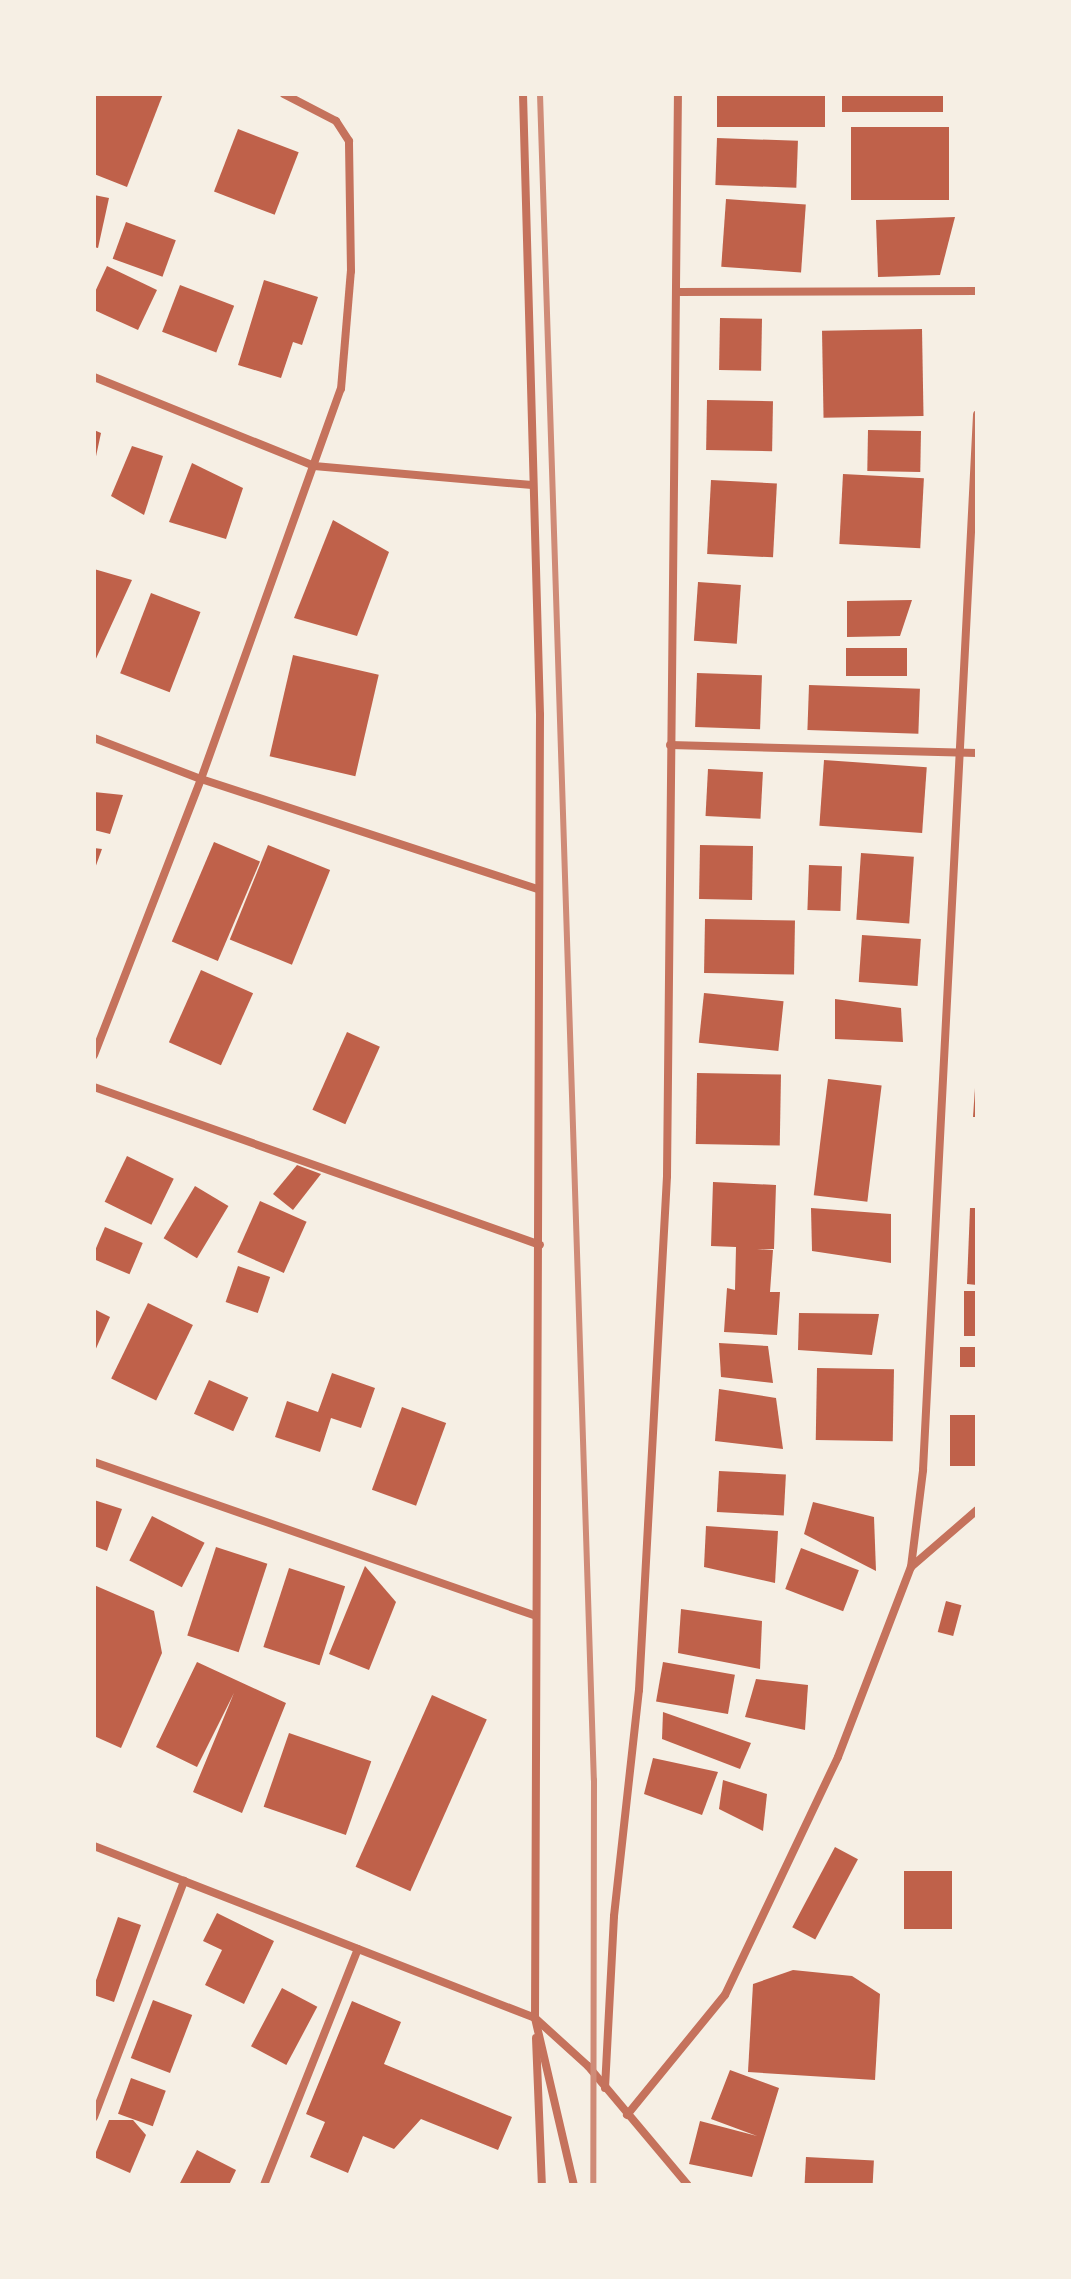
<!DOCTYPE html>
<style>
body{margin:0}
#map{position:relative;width:1071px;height:2279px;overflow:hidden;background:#f6efe4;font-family:Mulish,sans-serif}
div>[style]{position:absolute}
.building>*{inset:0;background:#bf614a;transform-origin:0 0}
.minor>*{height:8px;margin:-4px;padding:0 4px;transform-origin:4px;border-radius:4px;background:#c5725c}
.rail>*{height:6px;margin:-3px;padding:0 3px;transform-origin:3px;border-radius:3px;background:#cf8b77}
span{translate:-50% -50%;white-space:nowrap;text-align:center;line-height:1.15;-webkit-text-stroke:8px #f6efe4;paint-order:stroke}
.frame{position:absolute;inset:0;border:96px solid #f6efe4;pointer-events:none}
</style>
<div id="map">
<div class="building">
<i style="clip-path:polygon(94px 94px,163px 94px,127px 187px,94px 174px)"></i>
<i style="left:717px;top:94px;width:108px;height:33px"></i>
<i style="left:842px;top:94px;width:101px;height:18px"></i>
<i style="left:851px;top:127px;width:98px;height:73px"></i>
<i style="left:238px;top:129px;width:65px;height:67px;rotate:21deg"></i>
<i style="left:717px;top:138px;width:81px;height:47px;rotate:2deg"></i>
<i style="clip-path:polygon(94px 195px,109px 198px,98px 248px,94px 247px)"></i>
<i style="left:726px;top:199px;width:80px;height:68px;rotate:4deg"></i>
<i style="clip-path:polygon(955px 217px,940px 275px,878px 277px,876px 220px)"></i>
<i style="left:126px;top:222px;width:53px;height:39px;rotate:20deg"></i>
<i style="clip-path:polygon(107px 266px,157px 290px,138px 330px,94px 310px,94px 294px)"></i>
<i style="clip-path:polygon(264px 280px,318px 297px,302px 345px,293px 342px,281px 378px,238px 365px)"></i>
<i style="left:180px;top:285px;width:58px;height:50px;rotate:21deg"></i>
<i style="left:720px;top:318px;width:42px;height:52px;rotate:1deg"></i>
<i style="left:922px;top:329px;width:87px;height:100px;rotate:89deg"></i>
<i style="left:707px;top:400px;width:66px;height:50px;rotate:1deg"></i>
<i style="clip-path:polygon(94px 430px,101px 433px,95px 461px,94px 461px)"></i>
<i style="left:868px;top:430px;width:53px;height:41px;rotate:1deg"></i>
<i style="clip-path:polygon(132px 446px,163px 456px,144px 515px,111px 496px)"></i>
<i style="clip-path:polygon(192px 463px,243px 488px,226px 539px,169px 522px)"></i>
<i style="left:843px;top:474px;width:81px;height:70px;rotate:3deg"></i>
<i style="left:711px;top:480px;width:66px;height:74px;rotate:3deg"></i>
<i style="clip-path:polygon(333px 520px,389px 552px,357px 636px,294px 618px)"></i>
<i style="clip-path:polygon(94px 569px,132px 580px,94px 663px)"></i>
<i style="left:698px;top:582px;width:43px;height:59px;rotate:4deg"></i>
<i style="left:151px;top:593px;width:53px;height:86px;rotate:21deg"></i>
<i style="clip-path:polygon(912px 600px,900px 636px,847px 637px,847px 601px)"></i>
<i style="left:846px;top:648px;width:61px;height:28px"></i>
<i style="left:293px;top:655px;width:88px;height:104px;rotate:13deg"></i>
<i style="left:697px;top:673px;width:65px;height:54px;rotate:2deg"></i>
<i style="left:809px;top:685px;width:111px;height:45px;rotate:2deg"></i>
<i style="left:824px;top:760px;width:103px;height:66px;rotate:4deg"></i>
<i style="left:708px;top:769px;width:55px;height:47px;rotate:3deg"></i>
<i style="clip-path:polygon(94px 792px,123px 795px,110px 834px,94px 830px)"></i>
<i style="left:214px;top:842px;width:50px;height:108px;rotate:23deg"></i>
<i style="left:268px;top:845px;width:67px;height:102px;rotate:22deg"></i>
<i style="left:700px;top:845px;width:53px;height:54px;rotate:1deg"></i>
<i style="clip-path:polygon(94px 848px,102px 849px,94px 871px)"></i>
<i style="left:861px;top:853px;width:53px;height:67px;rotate:4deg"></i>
<i style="left:809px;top:865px;width:33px;height:45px;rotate:2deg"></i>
<i style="left:705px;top:919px;width:90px;height:54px;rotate:1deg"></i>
<i style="left:862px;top:935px;width:59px;height:47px;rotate:4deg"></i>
<i style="left:201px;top:970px;width:57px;height:79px;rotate:24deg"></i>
<i style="left:704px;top:993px;width:80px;height:50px;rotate:6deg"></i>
<i style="clip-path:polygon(835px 999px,901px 1008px,903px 1042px,835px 1039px)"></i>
<i style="left:347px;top:1032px;width:36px;height:85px;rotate:24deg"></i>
<i style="left:697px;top:1073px;width:84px;height:71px;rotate:1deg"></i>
<i style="left:828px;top:1079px;width:54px;height:117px;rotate:7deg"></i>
<i style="clip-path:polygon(975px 1088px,977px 1088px,977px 1117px,973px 1117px)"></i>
<i style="left:127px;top:1156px;width:52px;height:51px;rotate:26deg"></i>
<i style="clip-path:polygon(297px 1165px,321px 1174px,293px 1210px,273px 1194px)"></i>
<i style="clip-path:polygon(713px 1182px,776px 1185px,774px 1249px,757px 1249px,773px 1250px,770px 1292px,780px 1292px,777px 1335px,724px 1332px,727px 1288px,735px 1290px,736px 1247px,711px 1246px)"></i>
<i style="left:195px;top:1186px;width:39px;height:61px;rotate:31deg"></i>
<i style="left:260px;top:1201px;width:51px;height:56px;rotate:24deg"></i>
<i style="clip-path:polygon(811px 1208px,891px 1214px,891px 1263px,812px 1251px)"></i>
<i style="clip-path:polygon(970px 1208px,977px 1208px,977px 1285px,967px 1284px)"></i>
<i style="left:105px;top:1227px;width:41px;height:34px;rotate:23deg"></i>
<i style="left:238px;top:1266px;width:34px;height:38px;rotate:19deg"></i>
<i style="left:964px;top:1291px;width:13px;height:45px"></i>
<i style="left:148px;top:1303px;width:50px;height:84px;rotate:26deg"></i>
<i style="clip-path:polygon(94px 1309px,110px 1317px,94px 1353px)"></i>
<i style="clip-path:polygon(799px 1313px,879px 1314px,872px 1355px,798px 1350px)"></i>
<i style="clip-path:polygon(719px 1343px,768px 1346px,773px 1383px,721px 1377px)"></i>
<i style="left:960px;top:1347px;width:17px;height:20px"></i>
<i style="left:817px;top:1368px;width:77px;height:72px;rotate:1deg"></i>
<i style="clip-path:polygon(332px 1373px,375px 1388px,361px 1428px,331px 1418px,320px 1452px,275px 1437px,287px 1401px,318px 1412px)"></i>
<i style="left:209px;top:1380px;width:43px;height:37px;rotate:24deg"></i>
<i style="clip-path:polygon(719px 1389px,776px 1398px,783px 1449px,715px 1441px)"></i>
<i style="left:402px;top:1407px;width:47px;height:88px;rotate:20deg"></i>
<i style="left:977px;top:1415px;width:51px;height:27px;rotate:90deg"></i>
<i style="left:719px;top:1471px;width:67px;height:41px;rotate:3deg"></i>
<i style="clip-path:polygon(94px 1500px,122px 1509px,107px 1551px,94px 1546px)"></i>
<i style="clip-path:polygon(813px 1502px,874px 1517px,876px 1571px,804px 1534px)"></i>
<i style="left:152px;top:1516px;width:59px;height:50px;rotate:27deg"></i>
<i style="clip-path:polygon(706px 1526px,778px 1531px,775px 1583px,704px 1567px)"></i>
<i style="left:216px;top:1547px;width:54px;height:93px;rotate:18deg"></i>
<i style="left:801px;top:1548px;width:62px;height:44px;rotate:21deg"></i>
<i style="clip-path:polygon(365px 1566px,396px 1602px,369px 1670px,329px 1654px)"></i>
<i style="left:289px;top:1568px;width:59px;height:83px;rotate:18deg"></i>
<i style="clip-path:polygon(94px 1585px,154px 1611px,162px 1653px,121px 1748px,94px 1736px)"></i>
<i style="left:946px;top:1601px;width:16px;height:32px;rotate:15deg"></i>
<i style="clip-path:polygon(681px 1609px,762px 1621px,760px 1669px,678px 1653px)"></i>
<i style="clip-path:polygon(197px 1662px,286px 1703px,242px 1813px,193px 1792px,234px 1693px,197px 1767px,156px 1747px)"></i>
<i style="left:663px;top:1662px;width:73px;height:40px;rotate:10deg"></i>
<i style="clip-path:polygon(756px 1679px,808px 1685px,805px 1730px,745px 1717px)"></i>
<i style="left:432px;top:1695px;width:60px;height:188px;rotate:24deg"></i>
<i style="clip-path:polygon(663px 1712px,751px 1743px,740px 1769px,662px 1739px)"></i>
<i style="left:289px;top:1733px;width:87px;height:78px;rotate:19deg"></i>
<i style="clip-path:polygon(653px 1758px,718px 1772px,702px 1815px,644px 1794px)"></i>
<i style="clip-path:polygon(723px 1780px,767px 1794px,763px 1831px,719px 1809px)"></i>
<i style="left:835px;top:1847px;width:26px;height:91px;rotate:28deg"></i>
<i style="left:904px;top:1871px;width:48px;height:58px"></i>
<i style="clip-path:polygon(217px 1913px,274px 1941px,244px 2004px,205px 1985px,222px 1950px,203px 1941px)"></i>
<i style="clip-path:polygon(118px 1917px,141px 1925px,114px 2002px,94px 1995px,94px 1986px)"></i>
<i style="clip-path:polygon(793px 1970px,852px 1976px,880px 1994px,875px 2080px,748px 2072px,753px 1984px)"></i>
<i style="left:282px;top:1988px;width:40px;height:66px;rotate:28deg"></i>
<i style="left:153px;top:2000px;width:42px;height:62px;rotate:21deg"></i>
<i style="clip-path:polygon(352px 2001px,401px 2022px,384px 2064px,512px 2117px,498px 2150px,421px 2119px,394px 2149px,363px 2136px,348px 2173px,310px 2157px,325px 2122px,306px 2114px)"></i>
<i style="clip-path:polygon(730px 2070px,779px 2088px,752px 2177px,689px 2164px,700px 2121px,757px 2136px,711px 2119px)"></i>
<i style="left:131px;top:2078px;width:37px;height:38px;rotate:20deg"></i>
<i style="clip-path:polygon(109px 2120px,133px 2120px,146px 2135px,130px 2173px,94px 2157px)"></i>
<i style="clip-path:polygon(197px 2150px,236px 2170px,229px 2185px,179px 2185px)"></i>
<i style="left:806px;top:2157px;width:68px;height:28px;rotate:3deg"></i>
</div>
<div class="minor">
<i style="left:523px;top:94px;width:621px;rotate:88.43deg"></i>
<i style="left:540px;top:715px;width:1303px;rotate:90.22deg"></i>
<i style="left:535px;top:2018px;width:171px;rotate:76.9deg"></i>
<i style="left:676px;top:292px;width:301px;rotate:-0.2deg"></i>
<i style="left:94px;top:377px;width:237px;rotate:22deg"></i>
<i style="left:314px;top:466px;width:219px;rotate:5deg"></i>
<i style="left:94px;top:738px;width:115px;rotate:21deg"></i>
<i style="left:201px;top:779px;width:354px;rotate:18.1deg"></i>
<i style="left:670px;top:745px;width:307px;rotate:1.5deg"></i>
<i style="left:94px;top:1055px;width:296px;rotate:-68.8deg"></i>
<i style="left:201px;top:779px;width:414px;rotate:-70.3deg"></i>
<i style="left:341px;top:389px;width:118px;rotate:-85.2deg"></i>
<i style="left:351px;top:271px;width:130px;rotate:-90.9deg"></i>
<i style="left:349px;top:141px;width:24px;rotate:-123deg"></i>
<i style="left:336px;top:121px;width:59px;rotate:-152.6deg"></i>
<i style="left:94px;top:1087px;width:473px;rotate:19.5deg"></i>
<i style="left:94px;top:1462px;width:467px;rotate:19.2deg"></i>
<i style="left:911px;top:1567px;width:98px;rotate:-82.9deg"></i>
<i style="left:923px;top:1470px;width:1057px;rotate:-87.07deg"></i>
<i style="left:94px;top:1846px;width:473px;rotate:21.3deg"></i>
<i style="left:535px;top:2018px;width:72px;rotate:42.2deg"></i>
<i style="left:588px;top:2066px;width:155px;rotate:50deg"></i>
<i style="left:536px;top:2038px;width:147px;rotate:87.7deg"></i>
<i style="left:605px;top:2088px;width:172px;rotate:-87deg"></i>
<i style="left:614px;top:1916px;width:227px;rotate:-83.7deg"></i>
<i style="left:639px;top:1690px;width:515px;rotate:-86.88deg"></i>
<i style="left:667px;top:1176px;width:1082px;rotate:-89.42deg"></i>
<i style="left:627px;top:2115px;width:155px;rotate:-50.8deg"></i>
<i style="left:725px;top:1995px;width:263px;rotate:-64.6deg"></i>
<i style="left:838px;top:1757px;width:204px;rotate:-69deg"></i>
<i style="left:911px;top:1567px;width:87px;rotate:-40.8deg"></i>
<i style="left:94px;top:2117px;width:253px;rotate:-69.1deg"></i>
<i style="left:264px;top:2185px;width:254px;rotate:-68.3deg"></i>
</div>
<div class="rail">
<i style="left:540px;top:94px;width:1687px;rotate:88.17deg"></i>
<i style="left:594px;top:1780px;width:405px;rotate:90.1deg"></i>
</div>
<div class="frame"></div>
</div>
